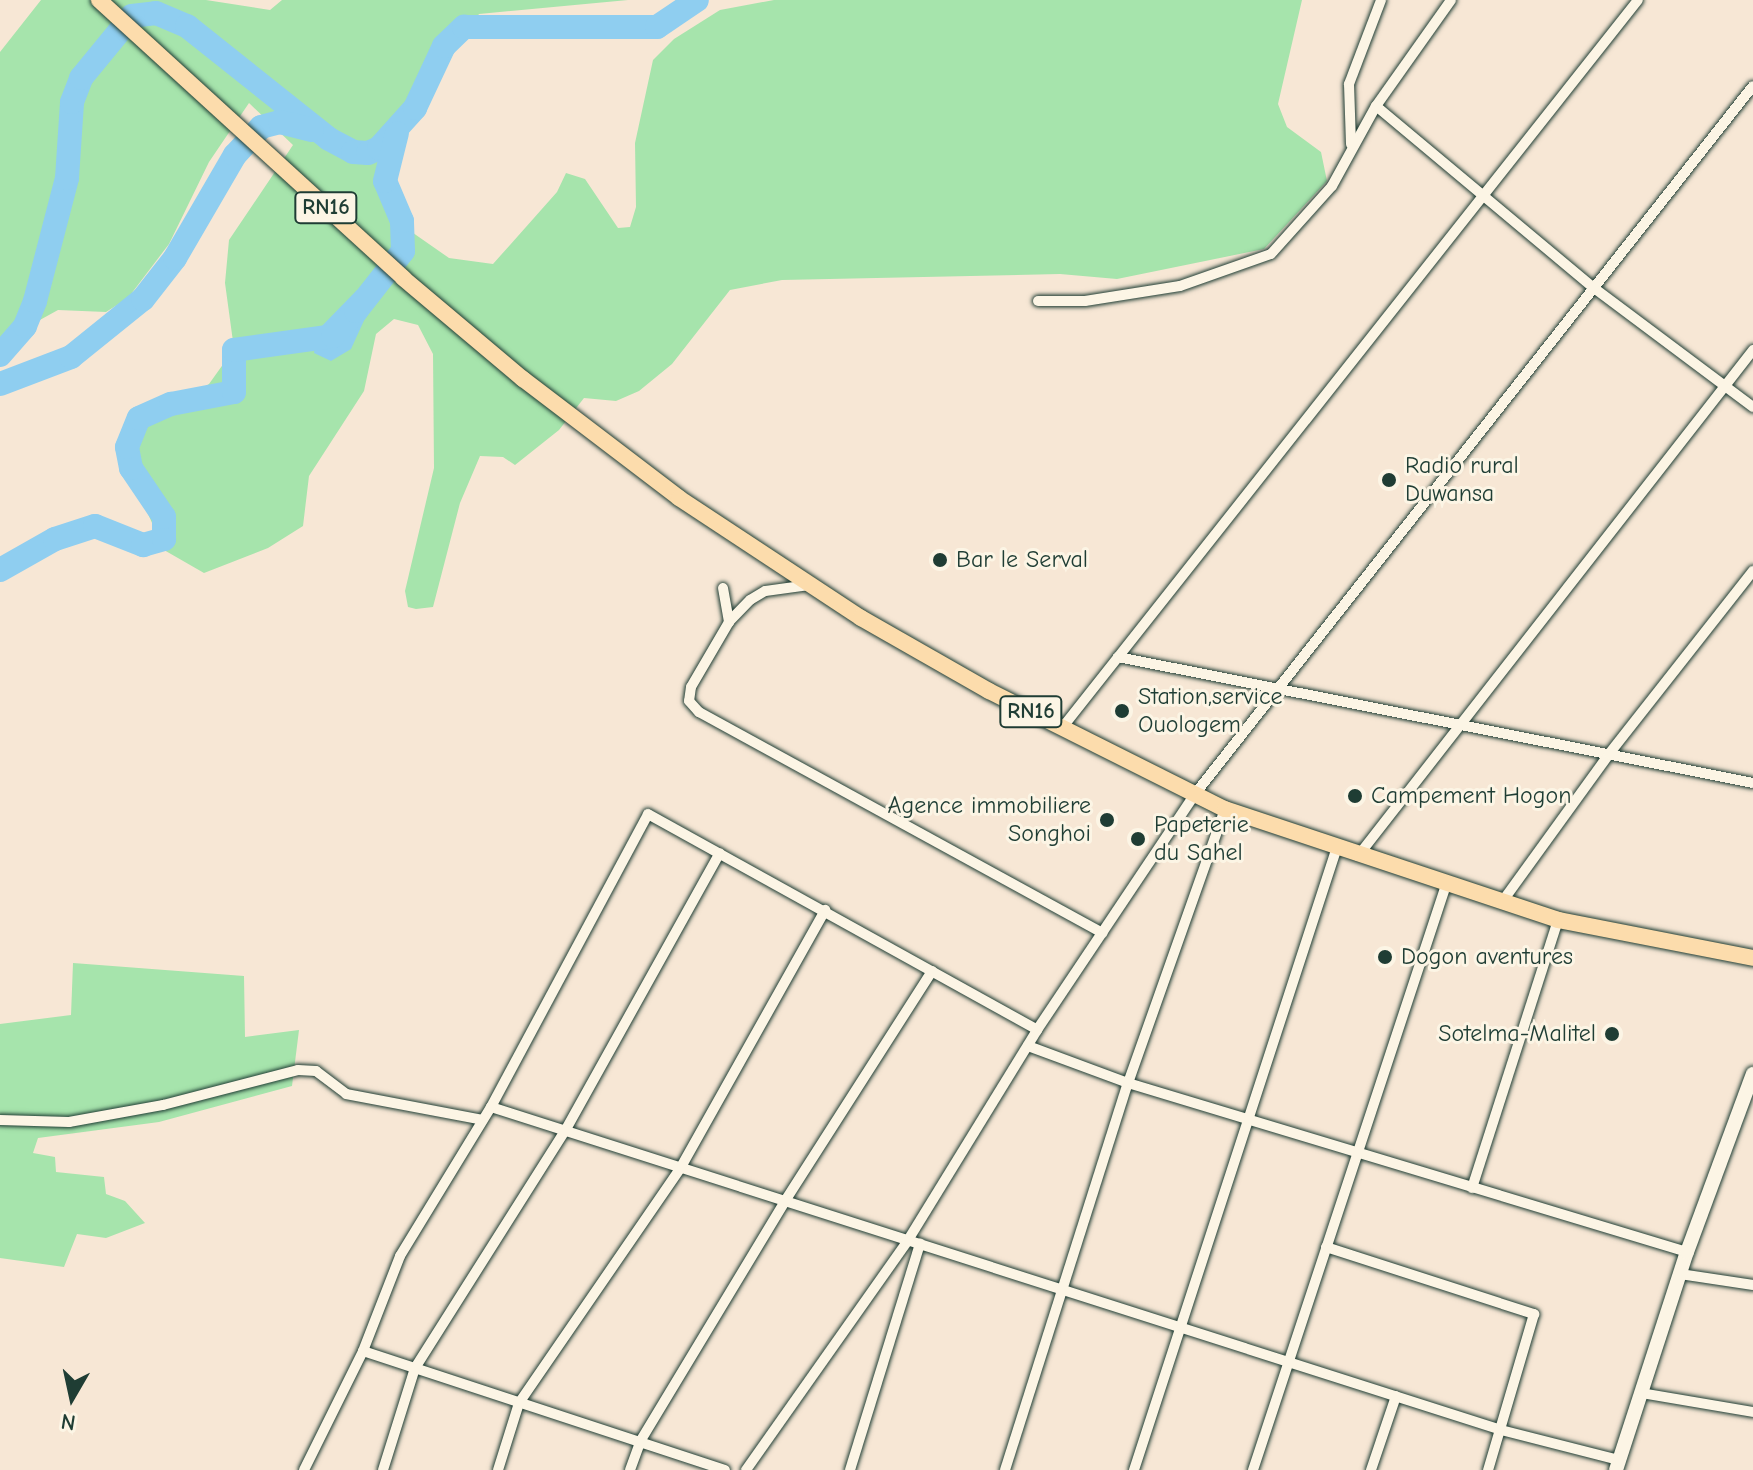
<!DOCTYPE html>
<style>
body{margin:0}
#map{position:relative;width:1753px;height:1470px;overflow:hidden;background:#f7e7d5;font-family:"Comic Neue",sans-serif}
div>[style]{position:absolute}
.green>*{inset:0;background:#a6e4ac}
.water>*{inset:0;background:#8fcef0}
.river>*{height:24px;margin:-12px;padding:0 12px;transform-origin:12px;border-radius:12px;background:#8fcef0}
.roads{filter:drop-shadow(0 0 2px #1f3d34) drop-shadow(0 0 2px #1f3d34)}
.street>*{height:10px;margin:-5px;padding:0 5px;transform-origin:5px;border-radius:5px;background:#fcf5e5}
.secondary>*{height:14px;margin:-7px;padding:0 7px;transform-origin:7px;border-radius:7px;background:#fcf5e5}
.primary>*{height:16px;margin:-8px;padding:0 8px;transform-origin:8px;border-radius:8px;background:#fcdcac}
.dots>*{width:22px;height:22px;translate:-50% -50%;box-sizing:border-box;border:4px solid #fcf5e5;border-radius:50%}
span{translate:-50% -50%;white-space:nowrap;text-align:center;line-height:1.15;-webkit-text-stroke:6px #fcf5e5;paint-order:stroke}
.shield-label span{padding:2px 6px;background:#fcf5e5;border:2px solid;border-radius:6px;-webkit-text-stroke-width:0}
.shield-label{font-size:22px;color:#1f3d34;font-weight:700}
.poi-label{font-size:24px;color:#1f3d34}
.left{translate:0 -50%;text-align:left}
.right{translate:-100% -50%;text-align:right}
.north{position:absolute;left:32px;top:1358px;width:80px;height:80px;-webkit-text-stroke:6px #fcf5e5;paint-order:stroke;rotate:189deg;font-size:22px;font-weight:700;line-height:32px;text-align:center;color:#1f3d34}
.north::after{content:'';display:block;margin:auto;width:28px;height:36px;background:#1f3d34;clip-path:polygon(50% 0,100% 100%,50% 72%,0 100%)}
</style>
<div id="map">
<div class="green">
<i style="clip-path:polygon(41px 0,206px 0,270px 10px,282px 0,628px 0,479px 14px,379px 168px,406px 228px,449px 258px,493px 264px,557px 192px,566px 173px,585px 179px,618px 228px,630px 227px,636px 207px,635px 143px,653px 60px,674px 39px,720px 10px,774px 0,1302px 0,1278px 104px,1287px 127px,1321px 152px,1327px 181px,1264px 249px,1117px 279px,1060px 274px,782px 280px,730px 290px,672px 364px,639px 391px,616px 401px,584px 398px,559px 430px,515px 465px,503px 457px,480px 456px,460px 503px,433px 607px,416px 609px,408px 607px,405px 591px,434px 468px,433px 354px,418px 325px,394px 319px,376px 334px,364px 391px,309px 476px,303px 526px,268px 548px,204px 573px,164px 550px,118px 446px,145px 422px,209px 384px,234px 349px,225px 283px,229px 240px,293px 145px,249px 103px,209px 162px,169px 244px,128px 298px,106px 312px,58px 310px,0 342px,0 52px)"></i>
<i style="clip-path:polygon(73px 963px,244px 976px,245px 1037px,299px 1030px,292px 1086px,159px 1122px,38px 1138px,33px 1153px,55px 1157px,56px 1172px,104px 1177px,106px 1194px,125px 1201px,145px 1223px,106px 1238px,77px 1234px,64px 1267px,0 1258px,0 1024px,71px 1015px)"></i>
</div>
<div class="water">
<i style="clip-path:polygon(357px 290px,372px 303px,351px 349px,331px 361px,314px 353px,318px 330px)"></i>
</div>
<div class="river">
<i style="left:0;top:355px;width:38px;rotate:-49deg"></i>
<i style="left:25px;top:326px;width:27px;rotate:-68deg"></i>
<i style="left:35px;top:301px;width:127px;rotate:-75.4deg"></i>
<i style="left:67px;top:178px;width:76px;rotate:-86.2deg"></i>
<i style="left:72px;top:102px;width:26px;rotate:-69deg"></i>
<i style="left:81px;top:78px;width:80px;rotate:-50.6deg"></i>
<i style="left:132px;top:16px;width:24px;rotate:-7deg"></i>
<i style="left:156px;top:13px;width:34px;rotate:23deg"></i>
<i style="left:187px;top:26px;width:181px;rotate:38.5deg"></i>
<i style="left:329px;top:139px;width:27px;rotate:28deg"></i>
<i style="left:353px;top:152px;width:15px;rotate:4deg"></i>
<i style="left:368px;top:153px;width:12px;rotate:-24deg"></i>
<i style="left:379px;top:148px;width:54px;rotate:-48deg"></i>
<i style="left:415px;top:108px;width:68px;rotate:-64.9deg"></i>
<i style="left:444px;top:46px;width:28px;rotate:-44deg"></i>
<i style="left:464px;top:27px;width:193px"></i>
<i style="left:657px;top:27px;width:48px;rotate:-34deg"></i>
<i style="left:0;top:384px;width:76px;rotate:-20.8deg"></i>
<i style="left:71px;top:357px;width:92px;rotate:-38.9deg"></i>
<i style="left:143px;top:299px;width:52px;rotate:-52deg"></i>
<i style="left:175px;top:258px;width:119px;rotate:-59.8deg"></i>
<i style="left:235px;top:155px;width:38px;rotate:-47deg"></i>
<i style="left:261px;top:127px;width:20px;rotate:-15deg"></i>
<i style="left:280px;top:122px;width:33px;rotate:14deg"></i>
<i style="left:0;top:570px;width:63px;rotate:-29.4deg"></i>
<i style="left:55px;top:539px;width:42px;rotate:-18deg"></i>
<i style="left:95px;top:526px;width:52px;rotate:21.6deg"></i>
<i style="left:143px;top:545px;width:22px;rotate:-16deg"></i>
<i style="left:164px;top:539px;width:22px;rotate:-90deg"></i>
<i style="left:164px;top:517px;width:59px;rotate:-124deg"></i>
<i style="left:131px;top:468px;width:21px;rotate:-101deg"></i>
<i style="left:127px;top:447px;width:31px;rotate:-68deg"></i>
<i style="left:139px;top:418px;width:35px;rotate:-24deg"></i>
<i style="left:171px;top:404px;width:64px;rotate:-10.8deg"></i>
<i style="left:234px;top:392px;width:42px;rotate:-90deg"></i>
<i style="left:234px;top:350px;width:100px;rotate:-8deg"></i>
<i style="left:333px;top:336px;width:34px;rotate:-47deg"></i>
<i style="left:356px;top:311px;width:76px;rotate:-51.9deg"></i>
<i style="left:403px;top:251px;width:30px;rotate:-92deg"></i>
<i style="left:402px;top:221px;width:43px;rotate:-113deg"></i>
<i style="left:385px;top:181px;width:49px;rotate:-76deg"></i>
</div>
<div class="roads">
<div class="street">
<i style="left:1376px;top:106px;width:284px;rotate:39.9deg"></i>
<i style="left:1594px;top:288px;width:199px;rotate:36.8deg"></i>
<i style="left:1351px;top:144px;width:60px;rotate:-91.9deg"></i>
<i style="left:1349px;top:84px;width:90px;rotate:-69.1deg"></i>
<i style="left:1038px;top:301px;width:47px"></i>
<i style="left:1085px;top:301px;width:96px;rotate:-9deg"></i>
<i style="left:1180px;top:286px;width:96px;rotate:-19.4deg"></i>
<i style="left:1271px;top:254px;width:91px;rotate:-48.1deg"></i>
<i style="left:1332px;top:186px;width:91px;rotate:-61.2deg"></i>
<i style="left:1376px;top:106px;width:130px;rotate:-54.7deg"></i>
<i style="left:809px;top:585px;width:44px;rotate:172.2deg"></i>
<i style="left:765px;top:591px;width:17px;rotate:149deg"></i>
<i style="left:750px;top:600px;width:30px;rotate:134deg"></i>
<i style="left:729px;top:622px;width:75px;rotate:120.3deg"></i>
<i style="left:691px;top:687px;width:14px;rotate:98deg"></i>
<i style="left:689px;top:701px;width:15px;rotate:48deg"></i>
<i style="left:699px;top:712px;width:460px;rotate:28.7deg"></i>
<i style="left:723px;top:588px;width:35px;rotate:80deg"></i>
<i style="left:1118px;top:657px;width:647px;rotate:11.22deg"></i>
<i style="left:1062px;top:728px;width:928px;rotate:-51.65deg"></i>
<i style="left:1358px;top:856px;width:642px;rotate:-52.02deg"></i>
<i style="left:1502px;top:902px;width:183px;rotate:-54.1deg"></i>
<i style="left:1609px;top:754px;width:233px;rotate:-51.8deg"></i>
<i style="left:1028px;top:1046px;width:107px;rotate:20.3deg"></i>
<i style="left:1128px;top:1083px;width:584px;rotate:16.82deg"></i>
<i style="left:491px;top:1107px;width:1060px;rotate:17.73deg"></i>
<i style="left:1501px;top:1430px;width:122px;rotate:14.3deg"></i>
<i style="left:0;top:1120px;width:69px;rotate:1.7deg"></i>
<i style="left:69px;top:1122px;width:96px;rotate:-10.3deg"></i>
<i style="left:163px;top:1105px;width:139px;rotate:-14.5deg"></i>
<i style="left:298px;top:1070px;width:18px;rotate:3deg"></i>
<i style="left:316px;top:1071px;width:38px;rotate:37deg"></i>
<i style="left:346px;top:1094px;width:139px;rotate:10.7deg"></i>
<i style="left:1472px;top:1188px;width:281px;rotate:-72.2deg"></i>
<i style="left:1326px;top:1247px;width:219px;rotate:17.9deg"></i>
<i style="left:1534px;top:1314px;width:163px;rotate:106.4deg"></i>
<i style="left:1680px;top:1274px;width:74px;rotate:8.6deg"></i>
<i style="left:363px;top:1351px;width:381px;rotate:18.2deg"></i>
<i style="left:1641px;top:1393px;width:114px;rotate:9.6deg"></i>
<i style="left:304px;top:1470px;width:133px;rotate:-63.6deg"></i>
<i style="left:363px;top:1351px;width:102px;rotate:-68.7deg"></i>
<i style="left:400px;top:1256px;width:175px;rotate:-58.6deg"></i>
<i style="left:491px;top:1107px;width:332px;rotate:-61.8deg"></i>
<i style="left:648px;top:814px;width:445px;rotate:29deg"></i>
<i style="left:383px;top:1470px;width:107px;rotate:-72.6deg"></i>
<i style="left:415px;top:1368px;width:280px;rotate:-57.7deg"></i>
<i style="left:565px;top:1131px;width:318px;rotate:-60.9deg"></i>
<i style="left:498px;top:1470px;width:70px;rotate:-72.6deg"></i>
<i style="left:519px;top:1403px;width:286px;rotate:-55.5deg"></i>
<i style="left:681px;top:1167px;width:295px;rotate:-60.7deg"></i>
<i style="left:630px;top:1470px;width:32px;rotate:-70deg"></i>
<i style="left:641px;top:1440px;width:279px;rotate:-58.9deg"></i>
<i style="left:785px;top:1201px;width:273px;rotate:-57.4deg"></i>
<i style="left:746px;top:1470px;width:281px;rotate:-54.8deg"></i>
<i style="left:908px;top:1240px;width:246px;rotate:-58.4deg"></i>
<i style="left:1037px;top:1030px;width:284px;rotate:-56.2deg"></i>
<i style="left:1195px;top:794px;width:901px;rotate:-51.76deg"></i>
<i style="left:850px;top:1470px;width:237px;rotate:-72.8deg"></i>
<i style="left:1005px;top:1470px;width:406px;rotate:-72.4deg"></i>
<i style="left:1128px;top:1083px;width:291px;rotate:-70.5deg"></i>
<i style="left:1134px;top:1470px;width:652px;rotate:-71.95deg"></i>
<i style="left:1253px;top:1470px;width:616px;rotate:-71.74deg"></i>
<i style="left:1371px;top:1470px;width:78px;rotate:-71.3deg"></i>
</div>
<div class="secondary">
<i style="left:1616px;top:1470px;width:229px;rotate:-72deg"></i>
<i style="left:1687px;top:1252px;width:190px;rotate:-69.7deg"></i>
</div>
<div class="primary">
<i style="left:99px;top:0;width:412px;rotate:42.4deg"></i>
<i style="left:403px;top:278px;width:157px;rotate:40.1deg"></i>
<i style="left:523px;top:379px;width:196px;rotate:37.3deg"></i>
<i style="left:679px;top:498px;width:218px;rotate:33.4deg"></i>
<i style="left:861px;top:618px;width:147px;rotate:29.7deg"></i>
<i style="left:989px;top:691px;width:264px;rotate:26.6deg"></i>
<i style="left:1225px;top:809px;width:351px;rotate:18.4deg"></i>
<i style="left:1558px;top:920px;width:199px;rotate:11deg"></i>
</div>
</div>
<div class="dots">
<i style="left:1389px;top:480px;background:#1f3d34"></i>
<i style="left:940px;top:560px;background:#1f3d34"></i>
<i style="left:1122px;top:711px;background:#1f3d34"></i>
<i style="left:1355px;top:796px;background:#1f3d34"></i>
<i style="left:1107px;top:820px;background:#1f3d34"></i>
<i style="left:1138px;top:839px;background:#1f3d34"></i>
<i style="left:1385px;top:957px;background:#1f3d34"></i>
<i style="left:1612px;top:1034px;background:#1f3d34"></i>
</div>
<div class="shield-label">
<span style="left:326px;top:208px">RN16</span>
<span style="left:1031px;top:712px">RN16</span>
</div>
<div class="poi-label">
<span class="left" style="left:1405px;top:480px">Radio rural<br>Duwansa</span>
<span class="left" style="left:956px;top:560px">Bar le Serval</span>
<span class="left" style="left:1138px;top:711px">Station,service<br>Ouologem</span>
<span class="left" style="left:1371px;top:796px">Campement Hogon</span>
<span class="right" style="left:1091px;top:820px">Agence immobiliere<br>Songhoi</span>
<span class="left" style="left:1154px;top:839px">Papeterie<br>du Sahel</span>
<span class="left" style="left:1401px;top:957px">Dogon aventures</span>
<span class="right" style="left:1596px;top:1034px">Sotelma-Malitel</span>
</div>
<div class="north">N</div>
</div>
